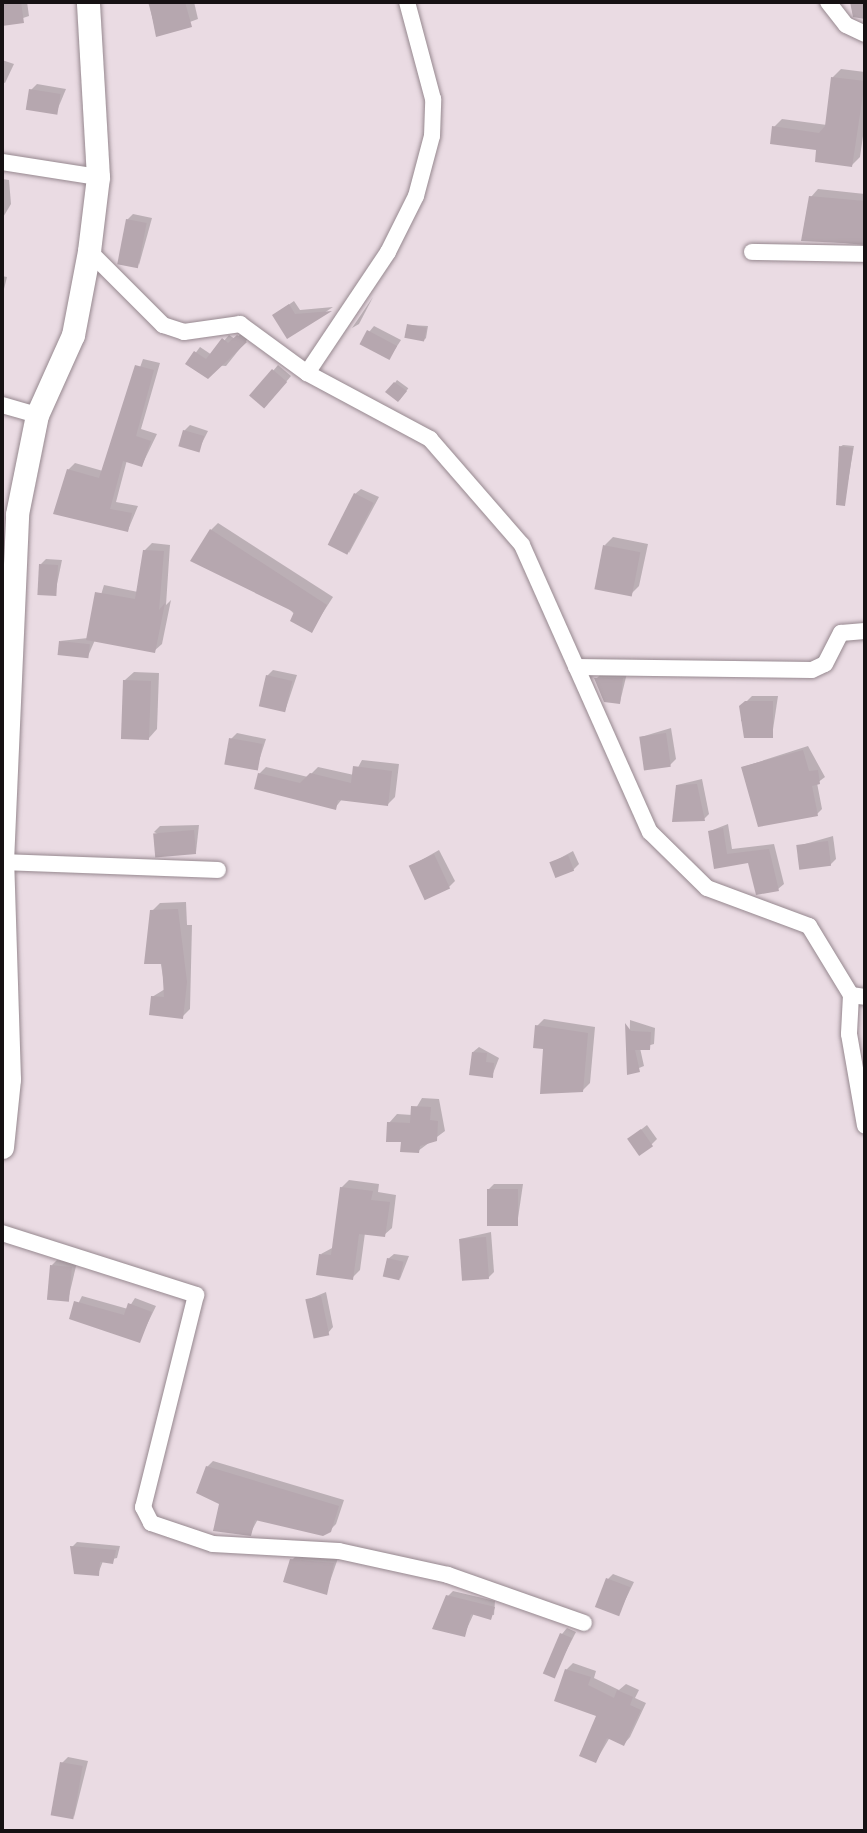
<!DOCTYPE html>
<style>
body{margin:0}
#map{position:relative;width:867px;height:1833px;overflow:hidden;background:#eadbe3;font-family:Merriweather,serif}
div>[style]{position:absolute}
.shadow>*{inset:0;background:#0003;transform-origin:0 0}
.building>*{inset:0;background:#b6a7af;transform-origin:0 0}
.roads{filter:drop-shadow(0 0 2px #96888f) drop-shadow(0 0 2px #96888f)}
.street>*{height:16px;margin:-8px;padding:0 8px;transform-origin:8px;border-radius:8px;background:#fff}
.secondary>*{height:23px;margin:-11.5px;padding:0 11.5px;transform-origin:11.5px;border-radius:11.5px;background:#fff}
span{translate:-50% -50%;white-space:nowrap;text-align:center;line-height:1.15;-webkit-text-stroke:7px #f7e8f0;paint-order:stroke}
.frame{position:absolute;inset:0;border:4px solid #161113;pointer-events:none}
</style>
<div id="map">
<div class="shadow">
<i style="clip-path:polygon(2px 2px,27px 2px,29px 16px,2px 25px)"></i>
<i style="clip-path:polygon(148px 2px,194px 2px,198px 19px,157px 34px)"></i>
<i style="clip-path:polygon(2px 60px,14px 64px,5px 83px,2px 82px)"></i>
<i style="clip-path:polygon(841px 69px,865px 72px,865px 122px,860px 157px,852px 165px,774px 127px,782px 119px,827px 125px,833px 77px)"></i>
<i style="clip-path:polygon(37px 84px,66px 89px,56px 113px,31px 90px)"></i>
<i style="clip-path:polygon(2px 179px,9px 180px,11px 204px,2px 219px)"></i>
<i style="clip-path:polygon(818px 189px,865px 194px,865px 245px,803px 239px,811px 197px)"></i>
<i style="clip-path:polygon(133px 214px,152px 218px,139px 265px,127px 220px)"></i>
<i style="clip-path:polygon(2px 276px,7px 277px,2px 297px)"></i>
<i style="clip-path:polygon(373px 297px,359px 324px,352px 328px)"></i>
<i style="clip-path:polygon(294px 301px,300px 310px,333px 307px,288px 337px,274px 315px)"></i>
<i style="clip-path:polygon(409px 325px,428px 326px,426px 338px,424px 340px)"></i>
<i style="clip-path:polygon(374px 326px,401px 340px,390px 357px,369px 332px)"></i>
<i style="clip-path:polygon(244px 331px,250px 336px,226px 366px,188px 363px,200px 347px,212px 355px,229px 335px,235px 339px)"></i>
<i style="clip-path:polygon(143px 359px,160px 363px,141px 429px,157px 434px,142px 465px,127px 460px,116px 502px,138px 506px,128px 530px,68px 470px,75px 463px,103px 471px)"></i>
<i style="left:278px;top:365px;width:17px;height:40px;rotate:40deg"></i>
<i style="left:397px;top:380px;width:14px;height:15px;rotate:36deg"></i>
<i style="clip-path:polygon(190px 425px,208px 431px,198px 451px,184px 431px)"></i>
<i style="clip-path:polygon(843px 445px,854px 446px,844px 504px,840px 447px)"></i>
<i style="clip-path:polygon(361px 489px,379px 497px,349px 553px,355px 494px)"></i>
<i style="clip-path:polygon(218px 523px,333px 597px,311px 631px,211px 530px)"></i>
<i style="clip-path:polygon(613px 537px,648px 544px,639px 586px,631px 594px,605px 545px)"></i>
<i style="clip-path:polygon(152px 543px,170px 545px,166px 605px,171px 600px,162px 644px,154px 651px,95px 640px,88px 656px,60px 641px,88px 638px,104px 585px,138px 592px,145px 550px)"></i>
<i style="clip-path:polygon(46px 559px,62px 560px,55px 594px,41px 564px)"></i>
<i style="clip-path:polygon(273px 670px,297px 675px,285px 711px,267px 676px)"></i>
<i style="clip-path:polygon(134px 672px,159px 673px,157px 729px,149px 738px,125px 680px)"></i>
<i style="clip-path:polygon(627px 673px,620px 702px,595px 680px,601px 674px)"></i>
<i style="clip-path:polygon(752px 696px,778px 696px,772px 736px,741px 721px,741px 707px)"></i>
<i style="clip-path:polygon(671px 728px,676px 759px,670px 765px,641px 737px)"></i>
<i style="clip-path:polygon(237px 733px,266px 739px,256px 770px,231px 739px)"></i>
<i style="clip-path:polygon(808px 746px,825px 777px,817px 783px,822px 809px,817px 814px,743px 767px)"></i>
<i style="clip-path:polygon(362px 760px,399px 764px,395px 797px,388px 804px,342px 799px,335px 808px,259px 774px,266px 767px,308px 777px,318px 767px,354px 775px)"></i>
<i style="clip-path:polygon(702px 779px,709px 814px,704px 819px,677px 785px)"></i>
<i style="clip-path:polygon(728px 824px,732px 849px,774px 844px,784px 884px,778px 889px,750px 861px,716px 867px,710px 831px)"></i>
<i style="clip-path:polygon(199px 825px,196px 852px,154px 832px,160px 826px)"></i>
<i style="clip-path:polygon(833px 836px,836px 859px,830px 865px,798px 846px)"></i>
<i style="clip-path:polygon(439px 850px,455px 881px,449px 887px,411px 866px)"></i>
<i style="clip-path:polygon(573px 851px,579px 864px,573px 870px,551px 863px)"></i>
<i style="clip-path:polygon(186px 902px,187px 925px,192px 925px,190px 1009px,182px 1017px,152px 997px,165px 989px,152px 911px,160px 903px)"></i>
<i style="clip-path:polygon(544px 1019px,595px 1027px,590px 1083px,583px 1090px,545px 1048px,537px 1026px)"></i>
<i style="clip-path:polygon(630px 1020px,655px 1028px,654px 1044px,640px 1048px,644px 1066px,629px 1072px)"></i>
<i style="clip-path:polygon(479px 1047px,499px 1058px,492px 1076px,473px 1052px)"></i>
<i style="clip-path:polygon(422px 1098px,439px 1099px,445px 1131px,418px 1151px,389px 1123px,397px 1114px,412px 1115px)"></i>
<i style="clip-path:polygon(647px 1125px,657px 1139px,651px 1145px,629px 1139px)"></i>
<i style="clip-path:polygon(349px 1180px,379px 1184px,378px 1192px,396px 1195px,392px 1228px,384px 1235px,365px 1233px,360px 1270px,352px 1278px,321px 1254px,334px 1247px,341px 1188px)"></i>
<i style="clip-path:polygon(494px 1184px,523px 1184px,517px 1225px,489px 1189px)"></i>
<i style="clip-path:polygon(491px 1232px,494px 1272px,488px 1278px,460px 1239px)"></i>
<i style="clip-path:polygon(394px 1254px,409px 1256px,400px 1279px,388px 1259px)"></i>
<i style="clip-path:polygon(57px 1260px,77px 1262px,68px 1300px,52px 1265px)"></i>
<i style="clip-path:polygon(326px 1292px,333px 1327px,328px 1333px,307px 1300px)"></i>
<i style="clip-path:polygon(82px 1296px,128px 1309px,135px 1298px,156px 1306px,139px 1341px,71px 1318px)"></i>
<i style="clip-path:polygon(213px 1461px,344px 1500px,336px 1524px,330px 1530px,258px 1519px,250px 1534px,221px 1503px,207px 1467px)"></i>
<i style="clip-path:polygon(77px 1542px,120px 1546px,117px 1558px,103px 1561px,98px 1574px,72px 1547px)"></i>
<i style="clip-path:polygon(297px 1555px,338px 1558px,326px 1593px,292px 1560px)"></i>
<i style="clip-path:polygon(613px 1574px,634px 1582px,618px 1615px,608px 1579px)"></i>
<i style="clip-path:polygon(453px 1591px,495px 1601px,494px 1615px,474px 1613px,464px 1635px,448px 1596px)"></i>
<i style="clip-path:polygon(567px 1628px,576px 1632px,553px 1677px,562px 1634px)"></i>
<i style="clip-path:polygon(573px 1663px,596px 1671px,594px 1678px,619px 1690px,626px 1684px,639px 1690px,635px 1698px,646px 1703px,630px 1737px,624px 1744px,610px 1737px,596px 1761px,598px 1715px,566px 1670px)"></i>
<i style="clip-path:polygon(68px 1757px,88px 1761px,74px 1817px,62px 1763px)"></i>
</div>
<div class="building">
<i style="clip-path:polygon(2px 2px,21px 2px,24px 23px,2px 26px)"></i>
<i style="clip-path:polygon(149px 2px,185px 2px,192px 27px,156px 37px)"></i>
<i style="clip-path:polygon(850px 2px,865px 2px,865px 19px,853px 17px)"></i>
<i style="clip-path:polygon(831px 77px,865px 81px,852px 167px,815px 162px,816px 150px,770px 144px,772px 126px,819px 133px,825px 126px)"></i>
<i style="left:29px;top:89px;width:32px;height:21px;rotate:9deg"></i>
<i style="clip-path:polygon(809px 196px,865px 201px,865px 244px,801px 241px)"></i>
<i style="left:126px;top:219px;width:21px;height:46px;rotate:11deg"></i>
<i style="clip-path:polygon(289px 304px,295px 314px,332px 311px,287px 339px,272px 315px)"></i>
<i style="left:407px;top:324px;width:20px;height:14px;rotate:11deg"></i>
<i style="left:367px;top:330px;width:34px;height:16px;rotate:28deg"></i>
<i style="clip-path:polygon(237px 335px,247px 342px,208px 379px,185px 364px,194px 351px,206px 359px,222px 338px,228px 343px)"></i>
<i style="clip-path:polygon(135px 365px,154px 370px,136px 436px,151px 441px,142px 467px,123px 461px,110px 509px,132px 513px,128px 532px,53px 514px,67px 469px,99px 478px)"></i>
<i style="left:272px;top:369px;width:20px;height:35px;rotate:41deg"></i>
<i style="clip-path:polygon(394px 382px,407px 391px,398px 402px,385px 392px)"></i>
<i style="left:183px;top:430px;width:22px;height:17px;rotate:16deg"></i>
<i style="clip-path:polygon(839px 446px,853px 448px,845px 506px,836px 505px)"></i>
<i style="left:354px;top:493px;width:22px;height:58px;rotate:27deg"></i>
<i style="clip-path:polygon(210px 529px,327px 605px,312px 633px,290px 621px,294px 612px,190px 561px)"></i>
<i style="left:603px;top:545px;width:38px;height:45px;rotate:11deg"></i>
<i style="clip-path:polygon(143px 550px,164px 551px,159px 610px,165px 603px,155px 653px,86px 640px,95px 592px,135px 599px)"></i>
<i style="left:39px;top:564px;width:19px;height:31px;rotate:3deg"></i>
<i style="left:59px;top:641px;width:31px;height:14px;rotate:6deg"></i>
<i style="left:266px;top:675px;width:27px;height:32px;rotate:13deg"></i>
<i style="clip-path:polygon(594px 678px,623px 678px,620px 704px,604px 702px)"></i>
<i style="left:123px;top:680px;width:28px;height:59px;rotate:2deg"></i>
<i style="clip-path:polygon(745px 701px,773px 701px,773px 738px,744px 738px,739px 706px)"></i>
<i style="left:666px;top:733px;width:34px;height:27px;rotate:82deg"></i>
<i style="left:229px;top:738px;width:34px;height:27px;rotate:10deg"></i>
<i style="clip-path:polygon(803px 750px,809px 771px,818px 770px,820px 784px,812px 786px,818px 816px,758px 827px,741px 767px)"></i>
<i style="clip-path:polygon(353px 766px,392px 771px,388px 806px,338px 800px,336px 810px,254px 789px,258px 773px,300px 783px,310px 773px,351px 783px)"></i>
<i style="clip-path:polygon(697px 784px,705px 821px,672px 822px,676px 785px)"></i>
<i style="clip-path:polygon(723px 828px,727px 854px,769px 849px,779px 891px,756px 895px,748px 863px,714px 869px,708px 831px)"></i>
<i style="left:194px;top:830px;width:24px;height:41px;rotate:85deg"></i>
<i style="left:828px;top:841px;width:25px;height:32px;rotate:83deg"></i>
<i style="left:434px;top:854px;width:38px;height:28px;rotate:65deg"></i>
<i style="left:568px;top:855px;width:17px;height:20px;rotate:69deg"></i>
<i style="clip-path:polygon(178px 909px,187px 982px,183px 1019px,149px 1015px,151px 996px,164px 997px,162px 964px,144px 964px,150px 910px)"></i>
<i style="clip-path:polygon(625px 1023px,631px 1031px,651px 1032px,650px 1050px,635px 1050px,640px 1072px,627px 1075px)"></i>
<i style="clip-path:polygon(535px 1025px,588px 1033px,583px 1092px,540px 1094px,543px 1049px,533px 1048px)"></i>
<i style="clip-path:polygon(472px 1052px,487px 1053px,486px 1062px,494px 1063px,493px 1078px,469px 1075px)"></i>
<i style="clip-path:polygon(411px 1106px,431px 1107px,430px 1120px,438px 1121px,437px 1141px,420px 1146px,419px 1153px,400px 1152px,401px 1142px,386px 1142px,387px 1122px,410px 1123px)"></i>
<i style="left:641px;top:1129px;width:21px;height:17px;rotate:55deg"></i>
<i style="clip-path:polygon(340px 1187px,373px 1191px,371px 1200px,390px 1202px,385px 1237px,359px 1234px,353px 1280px,316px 1275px,319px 1254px,331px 1255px)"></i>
<i style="left:487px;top:1189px;width:31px;height:37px"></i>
<i style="left:486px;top:1237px;width:42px;height:27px;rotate:86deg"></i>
<i style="left:387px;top:1258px;width:17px;height:19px;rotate:13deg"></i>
<i style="left:50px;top:1265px;width:22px;height:35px;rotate:5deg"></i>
<i style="left:321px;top:1296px;width:40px;height:16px;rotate:78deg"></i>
<i style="clip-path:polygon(74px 1301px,124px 1315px,128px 1303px,152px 1312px,140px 1343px,69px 1319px)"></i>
<i style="clip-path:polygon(206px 1466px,339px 1506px,331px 1532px,323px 1536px,255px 1520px,251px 1536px,213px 1531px,219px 1504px,196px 1493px)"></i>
<i style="clip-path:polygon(70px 1546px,116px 1550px,113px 1564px,100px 1562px,99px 1576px,74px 1574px)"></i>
<i style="clip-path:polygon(290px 1559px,334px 1563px,327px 1595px,283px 1582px)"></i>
<i style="left:606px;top:1578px;width:26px;height:31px;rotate:21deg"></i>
<i style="clip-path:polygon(446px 1595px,495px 1607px,491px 1620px,471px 1614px,465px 1637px,432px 1629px)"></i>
<i style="left:560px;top:1633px;width:13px;height:44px;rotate:23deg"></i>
<i style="clip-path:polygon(565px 1669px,591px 1677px,588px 1685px,614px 1698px,617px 1690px,633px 1697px,630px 1705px,641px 1710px,624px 1746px,607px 1738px,596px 1763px,579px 1756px,596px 1716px,554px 1701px)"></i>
<i style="left:60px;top:1762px;width:23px;height:54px;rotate:10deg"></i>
</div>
<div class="roads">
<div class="street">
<i style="left:828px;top:2px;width:29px;rotate:52deg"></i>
<i style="left:846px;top:25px;width:21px;rotate:25deg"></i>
<i style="left:2px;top:162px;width:97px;rotate:8.9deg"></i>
<i style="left:89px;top:251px;width:105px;rotate:45deg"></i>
<i style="left:163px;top:325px;width:22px;rotate:18deg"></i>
<i style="left:184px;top:332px;width:57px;rotate:-8.1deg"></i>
<i style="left:240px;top:324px;width:83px;rotate:36.2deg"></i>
<i style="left:307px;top:373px;width:140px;rotate:28.2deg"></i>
<i style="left:430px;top:439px;width:140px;rotate:49deg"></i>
<i style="left:522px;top:545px;width:314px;rotate:66deg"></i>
<i style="left:650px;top:832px;width:80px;rotate:44.5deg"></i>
<i style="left:707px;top:888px;width:109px;rotate:20.4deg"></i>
<i style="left:809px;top:926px;width:81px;rotate:58.7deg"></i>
<i style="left:851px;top:995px;width:14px;rotate:8deg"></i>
<i style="left:752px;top:252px;width:113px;rotate:1deg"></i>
<i style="left:307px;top:373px;width:146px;rotate:-56.2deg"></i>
<i style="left:388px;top:252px;width:63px;rotate:-63.4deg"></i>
<i style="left:416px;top:196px;width:62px;rotate:-75.1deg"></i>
<i style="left:432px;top:136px;width:37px;rotate:-88deg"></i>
<i style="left:433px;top:99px;width:100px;rotate:-105deg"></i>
<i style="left:2px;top:405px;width:36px;rotate:16deg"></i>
<i style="left:576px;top:667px;width:236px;rotate:0.7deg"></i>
<i style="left:812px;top:670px;width:14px;rotate:-25deg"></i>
<i style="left:825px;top:664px;width:35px;rotate:-63deg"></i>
<i style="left:841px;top:633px;width:24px;rotate:-5deg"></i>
<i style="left:2px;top:862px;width:216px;rotate:2.1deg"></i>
<i style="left:851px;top:995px;width:39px;rotate:93deg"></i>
<i style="left:849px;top:1034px;width:93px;rotate:80.1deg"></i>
<i style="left:2px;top:1233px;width:204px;rotate:17.7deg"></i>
<i style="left:196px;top:1295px;width:219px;rotate:104deg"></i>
<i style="left:143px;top:1507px;width:18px;rotate:63deg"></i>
<i style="left:151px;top:1523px;width:65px;rotate:18.7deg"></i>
<i style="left:213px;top:1544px;width:126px;rotate:3.2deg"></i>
<i style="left:339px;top:1551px;width:112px;rotate:12.4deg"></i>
<i style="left:448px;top:1575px;width:144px;rotate:19.4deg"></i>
</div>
<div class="secondary">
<i style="left:2px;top:1147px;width:68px;rotate:-84.1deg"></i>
<i style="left:9px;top:1079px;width:217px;rotate:-91.8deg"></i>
<i style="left:2px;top:862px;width:348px;rotate:-87.5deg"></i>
<i style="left:17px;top:514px;width:101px;rotate:-78.6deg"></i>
<i style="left:37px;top:415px;width:88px;rotate:-65.8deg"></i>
<i style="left:73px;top:335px;width:86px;rotate:-79.2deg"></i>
<i style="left:89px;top:251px;width:75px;rotate:-83.1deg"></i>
<i style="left:98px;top:177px;width:175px;rotate:-93.3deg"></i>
</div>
</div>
<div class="frame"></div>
</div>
